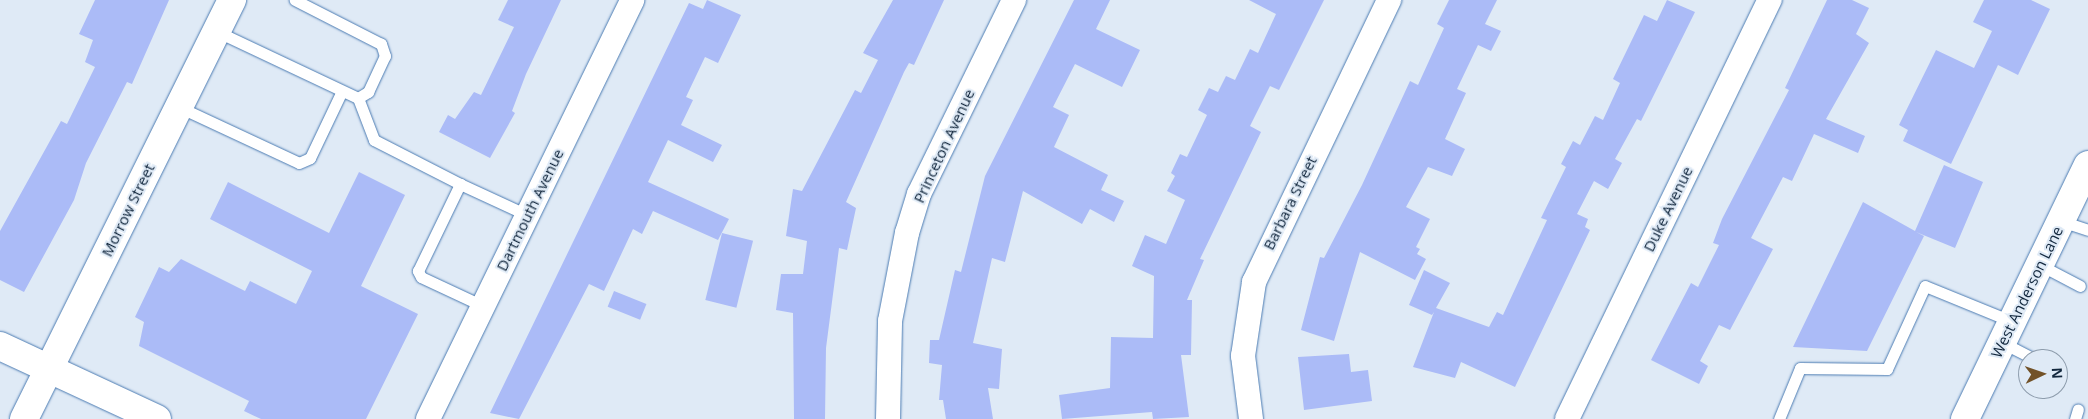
<!DOCTYPE html>
<style>
body{margin:0}
#map{position:relative;width:2088px;height:419px;overflow:hidden;background:#dfeaf6;font-family:"Open Sans",sans-serif}
div>[style]{position:absolute}
.building>*{inset:0;background:#abbbf7;transform-origin:0 0}
.roads{filter:drop-shadow(0 0 1px #4b7bb2) drop-shadow(0 0 1px #4b7bb2)}
.lane>*{height:11px;margin:-5.5px;padding:0 5.5px;transform-origin:5.5px;border-radius:5.5px;background:#fff}
.street>*{height:24px;margin:-12px;padding:0 12px;transform-origin:12px;border-radius:12px;background:#fff}
.secondary>*{height:28px;margin:-14px;padding:0 14px;transform-origin:14px;border-radius:14px;background:#fff}
span{translate:-50% -50%;white-space:nowrap;text-align:center;line-height:1.15;-webkit-text-stroke:4px #dfeaf6;paint-order:stroke}
.street-label{font-size:15px;color:#12273d}
.north{position:absolute;left:2018px;top:349px;width:50px;height:50px;box-sizing:border-box;background:#dfeaf6;border:1px solid #8d9cac;border-radius:50%;rotate:87deg;font-size:14px;font-weight:700;line-height:20px;text-align:center;color:#12273d}
.north::after{content:'';display:block;margin:auto;width:18px;height:22px;background:#725228;clip-path:polygon(50% 0,100% 100%,50% 72%,0 100%)}
</style>
<div id="map">
<div class="building">
<i style="clip-path:polygon(95px 0,169px 0,132px 84px,127px 82px,86px 163px,74px 200px,24px 292px,0 280px,0 231px,61px 121px,67px 124px,95px 67px,85px 62px,93px 40px,79px 34px)"></i>
<i style="clip-path:polygon(508px 0,561px 0,526px 74px,512px 111px,515px 113px,490px 158px,439px 132px,448px 115px,455px 119px,474px 92px,481px 95px,514px 27px,498px 20px)"></i>
<i style="clip-path:polygon(707px 0,741px 15px,718px 63px,705px 57px,686px 97px,693px 100px,681px 125px,722px 145px,713px 162px,668px 140px,648px 182px,729px 219px,718px 240px,653px 211px,642px 234px,633px 229px,604px 291px,589px 284px,519px 419px,490px 413px,689px 3px,703px 9px)"></i>
<i style="clip-path:polygon(893px 0,944px 0,914px 65px,909px 63px,904px 72px,846px 202px,856px 208px,847px 250px,839px 248px,826px 348px,825px 419px,794px 419px,793px 313px,776px 310px,781px 274px,803px 274px,807px 241px,786px 236px,793px 189px,802px 191px,855px 90px,861px 93px,878px 60px,863px 53px)"></i>
<i style="clip-path:polygon(1074px 0,1110px 0,1096px 29px,1140px 50px,1122px 87px,1075px 64px,1053px 107px,1069px 115px,1054px 147px,1108px 175px,1101px 190px,1124px 201px,1114px 222px,1090px 209px,1082px 224px,1023px 191px,1005px 262px,992px 258px,973px 343px,1002px 349px,999px 389px,988px 388px,993px 419px,946px 419px,943px 400px,939px 400px,942px 365px,929px 363px,930px 340px,939px 340px,955px 270px,961px 272px,985px 176px)"></i>
<i style="clip-path:polygon(1249px 0,1324px 0,1279px 90px,1270px 86px,1250px 126px,1261px 132px,1200px 259px,1204px 260px,1187px 300px,1192px 300px,1191px 355px,1181px 355px,1189px 417px,1153px 419px,1152px 412px,1062px 419px,1059px 395px,1110px 388px,1111px 337px,1153px 338px,1154px 276px,1132px 266px,1145px 235px,1166px 244px,1185px 200px,1167px 191px,1175px 176px,1171px 173px,1180px 154px,1187px 157px,1207px 115px,1198px 110px,1209px 88px,1218px 92px,1226px 76px,1235px 80px,1250px 49px,1258px 53px,1276px 14px)"></i>
<i style="clip-path:polygon(1449px 0,1497px 0,1485px 24px,1501px 31px,1491px 51px,1478px 45px,1457px 89px,1466px 93px,1445px 139px,1465px 149px,1452px 176px,1428px 167px,1406px 207px,1430px 219px,1416px 247px,1420px 249px,1417px 254px,1426px 259px,1415px 280px,1360px 252px,1334px 341px,1301px 330px,1320px 257px,1324px 258px,1362px 185px,1410px 81px,1418px 85px,1444px 28px,1437px 24px)"></i>
<i style="clip-path:polygon(1667px 0,1695px 12px,1641px 121px,1637px 119px,1615px 159px,1622px 163px,1608px 189px,1594px 181px,1577px 214px,1588px 219px,1585px 227px,1590px 230px,1515px 387px,1461px 362px,1455px 378px,1413px 367px,1434px 312px,1432px 315px,1409px 305px,1424px 270px,1450px 283px,1436px 308px,1489px 327px,1497px 312px,1503px 315px,1547px 220px,1541px 218px,1566px 167px,1561px 164px,1573px 141px,1580px 145px,1595px 116px,1603px 120px,1620px 83px,1613px 79px,1644px 15px,1657px 21px)"></i>
<i style="clip-path:polygon(1827px 0,1852px 0,1869px 8px,1856px 34px,1869px 43px,1826px 119px,1865px 136px,1858px 153px,1814px 134px,1792px 181px,1783px 177px,1751px 238px,1773px 249px,1730px 330px,1719px 325px,1700px 361px,1708px 366px,1699px 384px,1651px 360px,1691px 283px,1698px 287px,1719px 245px,1713px 243px,1722px 219px,1789px 90px,1785px 88px)"></i>
<i style="clip-path:polygon(1984px 0,2031px 0,2050px 9px,2018px 75px,1998px 65px,1951px 164px,1903px 141px,1908px 130px,1899px 125px,1936px 50px,1974px 68px,1992px 31px,1973px 22px)"></i>
<i style="clip-path:polygon(1944px 165px,1983px 182px,1955px 248px,1916px 232px,1924px 236px,1867px 351px,1793px 347px,1863px 202px,1915px 231px)"></i>
<i style="clip-path:polygon(359px 172px,405px 195px,361px 286px,418px 314px,366px 419px,261px 419px,244px 411px,249px 401px,139px 346px,144px 322px,135px 317px,159px 267px,169px 272px,181px 259px,245px 291px,250px 281px,296px 304px,312px 271px,210px 219px,228px 182px,329px 233px)"></i>
<i style="left:722px;top:233px;width:32px;height:69px;rotate:14deg"></i>
<i style="left:614px;top:291px;width:35px;height:17px;rotate:22deg"></i>
<i style="clip-path:polygon(1349px 354px,1351px 372px,1368px 370px,1372px 401px,1304px 410px,1298px 357px)"></i>
</div>
<div class="roads">
<div class="lane">
<i style="left:216px;top:31px;width:157px;rotate:25.3deg"></i>
<i style="left:358px;top:98px;width:12px;rotate:-31deg"></i>
<i style="left:368px;top:92px;width:40px;rotate:-65deg"></i>
<i style="left:385px;top:56px;width:13px;rotate:-108deg"></i>
<i style="left:381px;top:44px;width:97px;rotate:-152.9deg"></i>
<i style="left:358px;top:98px;width:45px;rotate:69.1deg"></i>
<i style="left:374px;top:140px;width:97px;rotate:27.1deg"></i>
<i style="left:179px;top:107px;width:132px;rotate:25deg"></i>
<i style="left:299px;top:163px;width:12px;rotate:-24deg"></i>
<i style="left:310px;top:158px;width:74px;rotate:-64.5deg"></i>
<i style="left:2061px;top:221px;width:28px;rotate:18deg"></i>
<i style="left:2040px;top:265px;width:45px;rotate:27.7deg"></i>
<i style="left:483px;top:306px;width:68px;rotate:-154.9deg"></i>
<i style="left:421px;top:277px;width:7px;rotate:-117deg"></i>
<i style="left:418px;top:271px;width:97px;rotate:-64.2deg"></i>
<i style="left:460px;top:184px;width:74px;rotate:24.8deg"></i>
<i style="left:2003px;top:343px;width:36px;rotate:27deg"></i>
<i style="left:1779px;top:419px;width:55px;rotate:-67.6deg"></i>
<i style="left:1800px;top:368px;width:87px;rotate:0.7deg"></i>
<i style="left:1887px;top:369px;width:91px;rotate:-65.4deg"></i>
<i style="left:1925px;top:286px;width:95px;rotate:22.2deg"></i>
<i style="left:2075px;top:419px;width:10px;rotate:-73deg"></i>
</div>
<div class="street">
<i style="left:428px;top:419px;width:466px;rotate:-64deg"></i>
<i style="left:888px;top:419px;width:98px;rotate:-88.8deg"></i>
<i style="left:890px;top:321px;width:90px;rotate:-79.1deg"></i>
<i style="left:907px;top:233px;width:41px;rotate:-72.9deg"></i>
<i style="left:919px;top:194px;width:216px;rotate:-63.9deg"></i>
<i style="left:1251px;top:419px;width:64px;rotate:-97.2deg"></i>
<i style="left:1243px;top:356px;width:75px;rotate:-81.5deg"></i>
<i style="left:1254px;top:282px;width:313px;rotate:-64.4deg"></i>
<i style="left:1567px;top:419px;width:466px;rotate:-64.2deg"></i>
</div>
<div class="secondary">
<i style="left:0;top:346px;width:173px;rotate:24.9deg"></i>
<i style="left:24px;top:419px;width:468px;rotate:-63.6deg"></i>
<i style="left:1965px;top:419px;width:282px;rotate:-64.2deg"></i>
</div>
</div>
<div class="street-label">
<span style="left:944px;top:146px;rotate:-65deg">Princeton Avenue</span>
<span style="left:1290px;top:203px;rotate:-64deg">Barbara Street</span>
<span style="left:1668px;top:209px;rotate:-64deg">Duke Avenue</span>
<span style="left:128px;top:210px;rotate:-64deg">Morrow Street</span>
<span style="left:530px;top:210px;rotate:-64deg">Dartmouth Avenue</span>
<span style="left:2027px;top:292px;rotate:-64deg">West Anderson Lane</span>
</div>
<div class="north">N</div>
</div>
